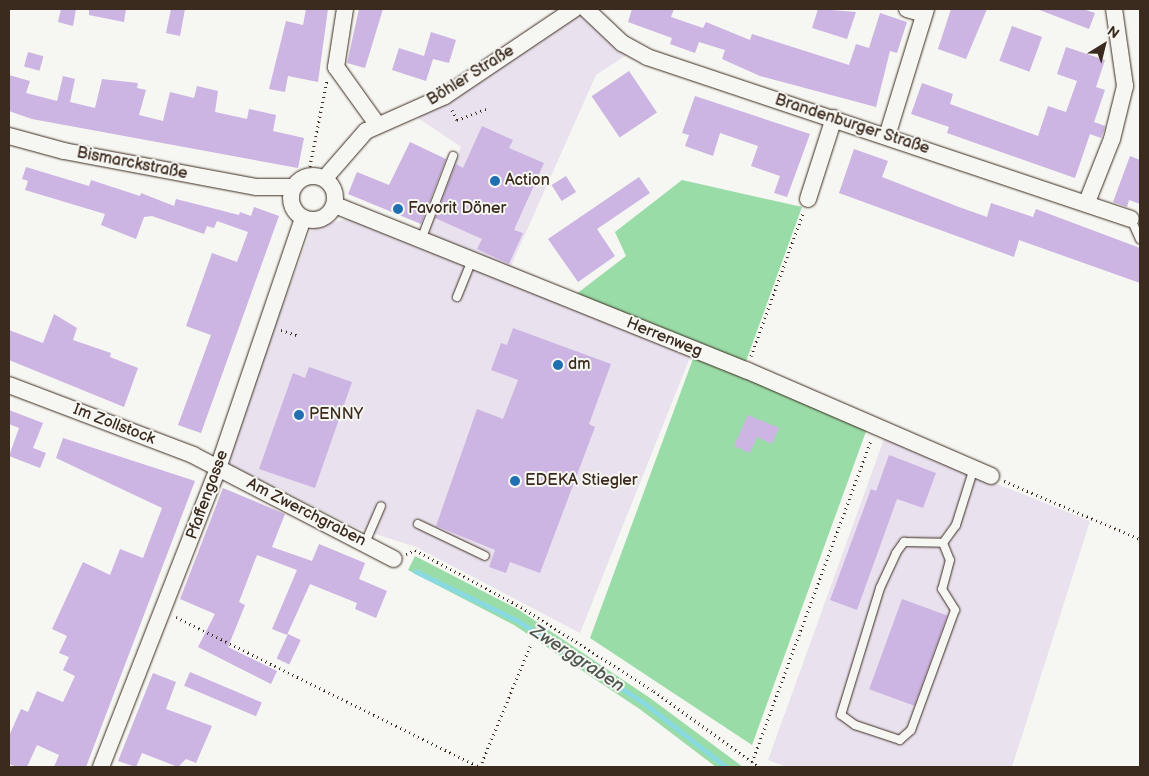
<!DOCTYPE html>
<meta charset="utf-8">
<style>
body{margin:0}
#map{position:relative;width:1149px;height:776px;overflow:hidden;background:#f6f6f2;font-family:"Balsamiq Sans",sans-serif}
div>[style]{position:absolute}
.built>*{inset:0;background:#e9e2ee}
.green>*{inset:0;background:#9adca7}
.stream>*{height:5px;margin:-2.5px;padding:0 2.5px;transform-origin:2.5px;border-radius:2.5px;background:#89dae0}
.building>*{inset:0;background:#ccb4e3;transform-origin:0 0}
.path>*{height:3px;margin-top:-1.5px;transform-origin:0;background:repeating-linear-gradient(90deg,#3b2a1e 0 1px,transparent 0 5px)}
.roads{filter:drop-shadow(0 0 1px #3b2a1e) drop-shadow(0 0 1px #3b2a1e)}
.lane>*{height:8px;margin:-4px;padding:0 4px;transform-origin:4px;border-radius:4px;background:#f6f6f2}
.street>*{height:16px;margin:-8px;padding:0 8px;transform-origin:8px;border-radius:8px;background:#f6f6f2}
.street>.ring{margin:-8px;padding:0;box-sizing:content-box;background:none;border:16px solid #f6f6f2;border-radius:50%}
.dots>*{width:14px;height:14px;translate:-50% -50%;box-sizing:border-box;border:2px solid #f6f6f2;border-radius:50%}
span{translate:-50% -50%;white-space:nowrap;text-align:center;line-height:1.15;-webkit-text-stroke:4px #f6f6f2;paint-order:stroke}
.street-label{font-size:16px;color:#3b2a1e}
.poi-label{font-size:16px;color:#3b2a1e}
.left{translate:0 -50%;text-align:left}
.water-label{font-size:18px;color:#4e564e;font-style:italic}
.frame{position:absolute;inset:0;border:10px solid #3b2a1e;pointer-events:none}
.north{position:absolute;left:1079px;top:20px;width:50px;height:50px;-webkit-text-stroke:4px #f6f6f2;paint-order:stroke;rotate:36deg;font-size:14px;font-weight:700;line-height:20px;text-align:center;color:#3b2a1e}
.north::after{content:'';display:block;margin:auto;width:18px;height:22px;background:#3b2a1e;clip-path:polygon(50% 0,100% 100%,50% 72%,0 100%)}
</style>
<div id="map">
<div class="built">
<i style="clip-path:polygon(581px 13px,616px 26px,639px 47px,596px 75px,511px 266px,695px 345px,580px 633px,416px 547px,357px 528px,224px 462px,312px 227px,347px 219px,423px 244px,461px 147px,418px 118px)"></i>
<i style="clip-path:polygon(884px 439px,1090px 521px,1012px 767px,787px 767px,768px 760px)"></i>
</div>
<div class="green">
<i style="clip-path:polygon(682px 180px,802px 207px,745px 364px,575px 295px,626px 256px,615px 232px)"></i>
<i style="clip-path:polygon(694px 356px,868px 426px,752px 745px,590px 638px)"></i>
<i style="clip-path:polygon(415px 556px,519px 610px,650px 698px,743px 767px,716px 767px,641px 710px,514px 625px,408px 570px)"></i>
</div>
<div class="stream">
<i style="left:415px;top:571px;width:114px;rotate:25.9deg"></i>
<i style="left:518px;top:621px;width:150px;rotate:33.1deg"></i>
<i style="left:644px;top:703px;width:104px;rotate:38deg"></i>
</div>
<div class="building">
<i style="clip-path:polygon(61px 9px,76px 9px,73px 26px,58px 22px)"></i>
<i style="clip-path:polygon(89px 9px,126px 9px,124px 22px,89px 15px)"></i>
<i style="clip-path:polygon(171px 9px,185px 9px,180px 36px,166px 33px)"></i>
<i style="clip-path:polygon(306px 9px,328px 9px,318px 82px,288px 76px,285px 92px,269px 89px,286px 21px,303px 25px)"></i>
<i style="clip-path:polygon(359px 9px,383px 9px,365px 68px,347px 63px)"></i>
<i style="clip-path:polygon(632px 9px,674px 9px,671px 17px,703px 28px,706px 22px,750px 40px,752px 34px,849px 65px,856px 44px,869px 48px,880px 13px,907px 22px,897px 53px,890px 51px,876px 107px,760px 76px,722px 59px,725px 50px,699px 42px,695px 53px,670px 44px,672px 38px,628px 22px)"></i>
<i style="clip-path:polygon(818px 9px,856px 12px,847px 39px,812px 28px)"></i>
<i style="clip-path:polygon(951px 9px,987px 9px,966px 59px,938px 49px)"></i>
<i style="clip-path:polygon(1037px 9px,1083px 9px,1095px 13px,1089px 29px)"></i>
<i style="left:1012px;top:26px;width:32px;height:37px;rotate:20deg"></i>
<i style="clip-path:polygon(431px 32px,456px 40px,449px 63px,433px 59px,426px 81px,392px 70px,399px 48px,424px 56px)"></i>
<i style="clip-path:polygon(1066px 47px,1105px 60px,1096px 87px,1105px 90px,1094px 122px,1105px 126px,1104px 131px,1101px 138px,1090px 134px,1075px 178px,947px 133px,949px 127px,911px 114px,922px 83px,953px 94px,950px 104px,1038px 136px,1048px 106px,1066px 112px,1077px 81px,1057px 74px)"></i>
<i style="left:28px;top:52px;width:16px;height:15px;rotate:15deg"></i>
<i style="left:629px;top:71px;width:50px;height:45px;rotate:56deg"></i>
<i style="clip-path:polygon(9px 75px,30px 81px,26px 93px,57px 101px,63px 76px,75px 79px,70px 102px,95px 108px,102px 79px,138px 83px,137px 88px,146px 90px,139px 115px,163px 121px,170px 92px,194px 98px,197px 86px,218px 91px,215px 112px,247px 119px,249px 109px,276px 115px,273px 131px,304px 138px,298px 168px,32px 119px,9px 111px)"></i>
<i style="clip-path:polygon(695px 96px,810px 134px,787px 197px,774px 193px,780px 176px,751px 166px,758px 146px,720px 133px,713px 156px,685px 146px,689px 135px,682px 133px)"></i>
<i style="clip-path:polygon(482px 126px,513px 140px,509px 148px,544px 163px,514px 230px,523px 233px,509px 264px,477px 249px,482px 239px,435px 218px,456px 164px,463px 168px)"></i>
<i style="clip-path:polygon(410px 142px,446px 159px,421px 224px,348px 194px,357px 172px,389px 185px)"></i>
<i style="clip-path:polygon(854px 149px,888px 161px,882px 177px,959px 207px,987px 217px,991px 203px,1033px 217px,1036px 209px,1140px 248px,1140px 283px,1019px 240px,1014px 257px,839px 193px)"></i>
<i style="clip-path:polygon(1130px 156px,1140px 160px,1140px 204px,1129px 200px,1127px 207px,1113px 202px)"></i>
<i style="clip-path:polygon(26px 167px,89px 186px,91px 180px,140px 196px,141px 193px,174px 206px,176px 199px,239px 215px,240px 212px,251px 216px,254px 207px,279px 216px,201px 433px,178px 425px,211px 335px,186px 326px,212px 253px,237px 262px,248px 232px,217px 221px,214px 228px,207px 226px,204px 234px,152px 216px,144px 217px,136px 239px,101px 225px,105px 214px,25px 190px,28px 181px,22px 179px)"></i>
<i style="left:566px;top:176px;width:19px;height:17px;rotate:58deg"></i>
<i style="clip-path:polygon(639px 177px,650px 193px,597px 229px,615px 256px,578px 282px,548px 239px)"></i>
<i style="clip-path:polygon(54px 314px,77px 328px,73px 340px,111px 353px,110px 357px,138px 368px,124px 407px,9px 360px,9px 330px,43px 343px)"></i>
<i style="clip-path:polygon(513px 328px,611px 364px,589px 424px,595px 427px,540px 573px,510px 562px,506px 573px,489px 567px,495px 550px,436px 526px,477px 409px,503px 419px,518px 380px,491px 370px,501px 343px,507px 345px)"></i>
<i style="clip-path:polygon(309px 367px,352px 382px,315px 488px,259px 469px,293px 373px,305px 378px)"></i>
<i style="clip-path:polygon(9px 410px,43px 423px,33px 448px,46px 453px,40px 468px,9px 456px,19px 428px,9px 424px)"></i>
<i style="clip-path:polygon(748px 415px,779px 428px,772px 444px,757px 437px,750px 453px,734px 446px)"></i>
<i style="clip-path:polygon(63px 438px,195px 481px,86px 767px,54px 767px,59px 755px,37px 745px,27px 767px,17px 767px,9px 764px,9px 736px,21px 709px,28px 712px,37px 691px,63px 702px,75px 676px,63px 670px,69px 657px,59px 653px,67px 636px,52px 629px,83px 562px,110px 575px,120px 549px,143px 558px,162px 508px,56px 458px)"></i>
<i style="clip-path:polygon(889px 455px,936px 473px,923px 508px,897px 499px,857px 610px,830px 600px,871px 489px,876px 491px)"></i>
<i style="clip-path:polygon(223px 488px,285px 514px,272px 547px,312px 561px,319px 544px,365px 563px,359px 579px,387px 591px,376px 618px,355px 609px,357px 603px,310px 584px,287px 635px,272px 629px,297px 570px,257px 555px,239px 602px,245px 605px,228px 647px,277px 671px,271px 684px,198px 647px,215px 614px,180px 599px)"></i>
<i style="left:902px;top:599px;width:48px;height:96px;rotate:20deg"></i>
<i style="left:288px;top:634px;width:14px;height:27px;rotate:25deg"></i>
<i style="left:190px;top:672px;width:78px;height:15px;rotate:23deg"></i>
<i style="clip-path:polygon(153px 673px,176px 682px,166px 709px,212px 726px,196px 763px,186px 759px,178px 767px,142px 753px,136px 767px,118px 761px)"></i>
</div>
<div class="path">
<i style="left:452px;top:110px;width:11px;rotate:63deg"></i>
<i style="left:457px;top:120px;width:31px;rotate:-21deg"></i>
<i style="left:308px;top:176px;width:98px;rotate:-78.8deg"></i>
<i style="left:281px;top:330px;width:19px;rotate:18deg"></i>
<i style="left:751px;top:356px;width:152px;rotate:-70deg"></i>
<i style="left:1004px;top:481px;width:148px;rotate:23.1deg"></i>
<i style="left:406px;top:554px;width:10px;rotate:-24deg"></i>
<i style="left:415px;top:550px;width:120px;rotate:28.3deg"></i>
<i style="left:521px;top:607px;width:157px;rotate:32.3deg"></i>
<i style="left:654px;top:691px;width:130px;rotate:35.9deg"></i>
<i style="left:176px;top:617px;width:339px;rotate:26.3deg"></i>
<i style="left:752px;top:762px;width:342px;rotate:-69.7deg"></i>
<i style="left:480px;top:767px;width:131px;rotate:-67.5deg"></i>
</div>
<div class="roads">
<div class="lane">
<i style="left:1131px;top:219px;width:22px;rotate:66deg"></i>
<i style="left:421px;top:240px;width:90px;rotate:-69.1deg"></i>
<i style="left:457px;top:297px;width:40px;rotate:-68deg"></i>
<i style="left:418px;top:524px;width:74px;rotate:25.5deg"></i>
<i style="left:365px;top:543px;width:40px;rotate:-66.6deg"></i>
<i style="left:943px;top:543px;width:18px;rotate:68deg"></i>
<i style="left:950px;top:560px;width:30px;rotate:105deg"></i>
<i style="left:942px;top:589px;width:25px;rotate:58deg"></i>
<i style="left:955px;top:610px;width:128px;rotate:110.1deg"></i>
<i style="left:911px;top:730px;width:15px;rotate:138deg"></i>
<i style="left:900px;top:740px;width:47px;rotate:-161.6deg"></i>
<i style="left:855px;top:725px;width:17px;rotate:-144deg"></i>
<i style="left:841px;top:715px;width:133px;rotate:-72.9deg"></i>
<i style="left:880px;top:588px;width:38px;rotate:-65deg"></i>
<i style="left:896px;top:553px;width:14px;rotate:-54deg"></i>
<i style="left:904px;top:542px;width:39px;rotate:1deg"></i>
<i style="left:943px;top:543px;width:22px;rotate:-54deg"></i>
<i style="left:956px;top:525px;width:60px;rotate:-72.5deg"></i>
</div>
<div class="street">
<i style="left:345px;top:9px;width:59px;rotate:98.8deg"></i>
<i style="left:336px;top:67px;width:70px;rotate:54.3deg"></i>
<i style="left:586px;top:9px;width:50px;rotate:43.4deg"></i>
<i style="left:622px;top:43px;width:29px;rotate:29deg"></i>
<i style="left:647px;top:57px;width:510px;rotate:18.51deg"></i>
<i style="left:907px;top:9px;width:18px;rotate:16deg"></i>
<i style="left:9px;top:136px;width:57px;rotate:15.3deg"></i>
<i style="left:64px;top:151px;width:196px;rotate:10.6deg"></i>
<i style="left:257px;top:187px;width:36px"></i>
<i style="left:887px;top:136px;width:133px;rotate:-72.9deg"></i>
<i class="ring" style="left:291px;top:176px;width:28px;height:28px"></i>
<i style="left:325px;top:178px;width:62px;rotate:-48.9deg"></i>
<i style="left:366px;top:131px;width:86px;rotate:-23.9deg"></i>
<i style="left:445px;top:96px;width:156px;rotate:-34deg"></i>
<i style="left:808px;top:199px;width:85px;rotate:-72.2deg"></i>
<i style="left:1087px;top:202px;width:68px;rotate:-68.4deg"></i>
<i style="left:1112px;top:139px;width:55px;rotate:-76.2deg"></i>
<i style="left:1125px;top:86px;width:78px;rotate:-98.1deg"></i>
<i style="left:335px;top:205px;width:443px;rotate:21.9deg"></i>
<i style="left:746px;top:370px;width:267px;rotate:23.4deg"></i>
<i style="left:9px;top:385px;width:197px;rotate:20.8deg"></i>
<i style="left:193px;top:455px;width:226px;rotate:27.4deg"></i>
<i style="left:101px;top:767px;width:321px;rotate:-68.6deg"></i>
<i style="left:218px;top:468px;width:264px;rotate:-71.2deg"></i>
</div>
</div>
<div class="dots">
<i style="left:495px;top:181px;background:#1f6fb2"></i>
<i style="left:398px;top:209px;background:#1f6fb2"></i>
<i style="left:558px;top:365px;background:#1f6fb2"></i>
<i style="left:299px;top:415px;background:#1f6fb2"></i>
<i style="left:515px;top:481px;background:#1f6fb2"></i>
</div>
<div class="street-label">
<span style="left:471px;top:76px;rotate:-32deg">Böhler Straße</span>
<span style="left:852px;top:125px;rotate:18deg">Brandenburger Straße</span>
<span style="left:132px;top:164px;rotate:11deg">Bismarckstraße</span>
<span style="left:664px;top:338px;rotate:22deg">Herrenweg</span>
<span style="left:114px;top:425px;rotate:21deg">Im Zollstock</span>
<span style="left:208px;top:495px;rotate:-70deg">Pfaffengasse</span>
<span style="left:306px;top:513px;rotate:27deg">Am Zwerchgraben</span>
</div>
<div class="poi-label">
<span class="left" style="left:505px;top:181px">Action</span>
<span class="left" style="left:408px;top:209px">Favorit Döner</span>
<span class="left" style="left:568px;top:365px">dm</span>
<span class="left" style="left:309px;top:415px">PENNY</span>
<span class="left" style="left:525px;top:481px">EDEKA Stiegler</span>
</div>
<div class="water-label">
<span style="left:577px;top:659px;rotate:33deg">Zwerggraben</span>
</div>
<div class="frame"></div>
<div class="north">N</div>
</div>
